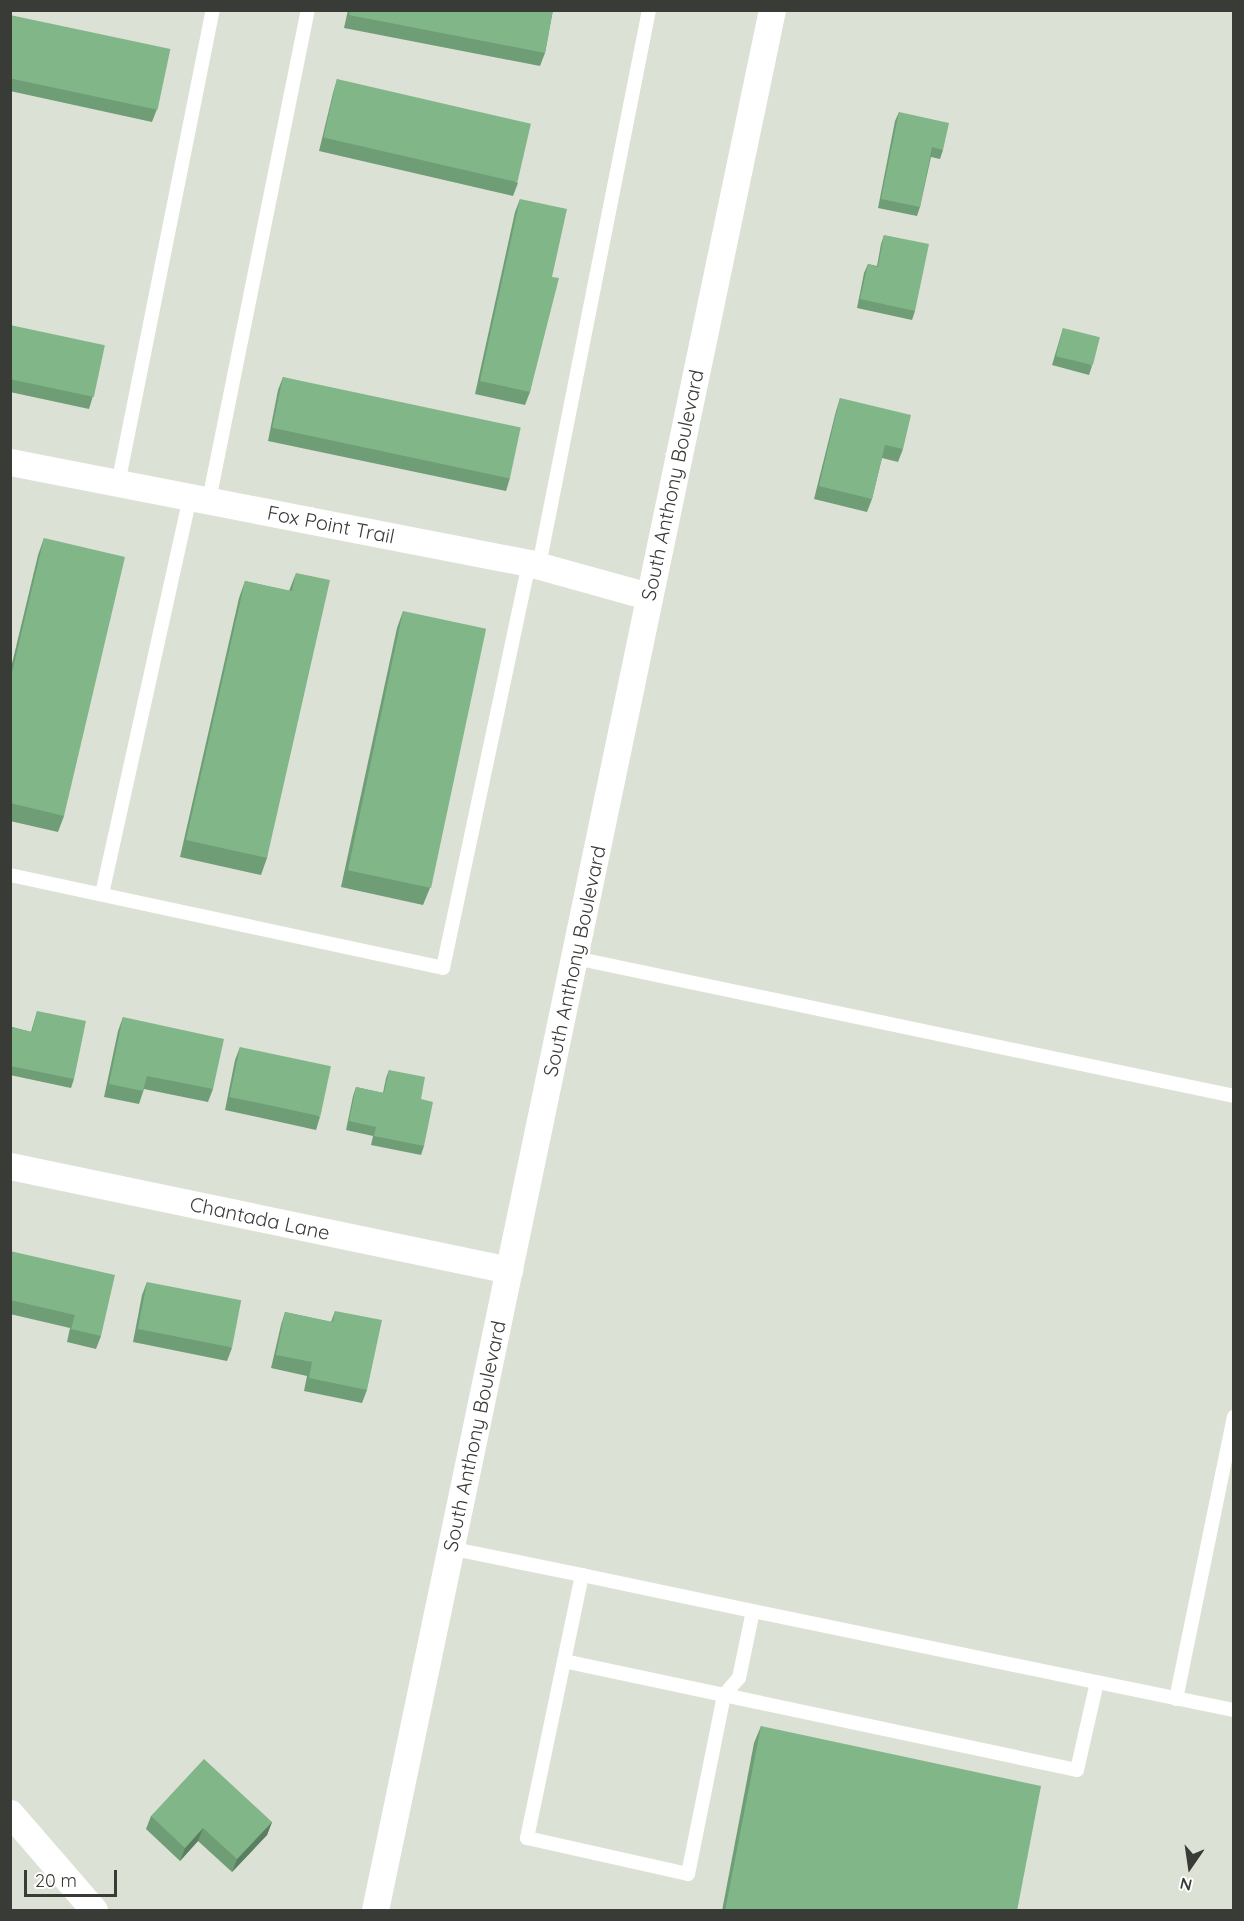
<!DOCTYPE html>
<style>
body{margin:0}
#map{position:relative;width:1244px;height:1921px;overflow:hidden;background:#dce1d5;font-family:Quicksand,sans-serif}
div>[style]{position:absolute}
.service>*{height:14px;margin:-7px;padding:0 7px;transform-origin:7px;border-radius:7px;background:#fff}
.minor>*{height:27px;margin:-13.5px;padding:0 13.5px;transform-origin:13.5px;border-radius:13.5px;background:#fff}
.wall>*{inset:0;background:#6f9d76}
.shaded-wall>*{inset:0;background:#5a7f60}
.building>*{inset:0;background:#81b689;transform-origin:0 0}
span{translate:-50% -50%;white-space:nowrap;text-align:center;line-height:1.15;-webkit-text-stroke:5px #fff;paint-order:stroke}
.street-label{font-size:20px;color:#393b36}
.frame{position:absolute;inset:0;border:12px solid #393b36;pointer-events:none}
.north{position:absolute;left:1160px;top:1837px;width:60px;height:60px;-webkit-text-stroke:4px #fff;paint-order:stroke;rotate:193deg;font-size:16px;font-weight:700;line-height:24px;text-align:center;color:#393b36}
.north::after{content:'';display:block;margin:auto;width:21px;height:27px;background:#393b36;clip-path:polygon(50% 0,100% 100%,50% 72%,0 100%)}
.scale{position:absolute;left:24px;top:1870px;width:93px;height:27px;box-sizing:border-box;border:3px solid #393b36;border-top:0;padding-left:8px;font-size:18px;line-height:21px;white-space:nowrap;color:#393b36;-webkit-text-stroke:4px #fff;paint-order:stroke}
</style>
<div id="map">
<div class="service">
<i style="left:118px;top:484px;width:483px;rotate:-78.7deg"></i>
<i style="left:209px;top:500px;width:500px;rotate:-78.6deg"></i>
<i style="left:539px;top:565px;width:566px;rotate:-78.79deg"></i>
<i style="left:10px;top:875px;width:443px;rotate:12.1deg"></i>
<i style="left:443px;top:968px;width:414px;rotate:-78deg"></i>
<i style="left:102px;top:894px;width:408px;rotate:-77.5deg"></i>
<i style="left:575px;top:958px;width:673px;rotate:11.83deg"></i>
<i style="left:449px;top:1548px;width:136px;rotate:11.5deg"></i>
<i style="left:582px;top:1575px;width:175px;rotate:11.9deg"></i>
<i style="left:753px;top:1611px;width:351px;rotate:11.7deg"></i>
<i style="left:1097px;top:1682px;width:90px;rotate:102.8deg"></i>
<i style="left:1077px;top:1770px;width:524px;rotate:-168deg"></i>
<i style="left:564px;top:1661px;width:88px;rotate:-78.2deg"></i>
<i style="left:564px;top:1661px;width:181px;rotate:101.8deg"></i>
<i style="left:527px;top:1838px;width:165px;rotate:12.6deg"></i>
<i style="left:688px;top:1874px;width:183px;rotate:-78.6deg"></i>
<i style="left:724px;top:1695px;width:23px;rotate:-49deg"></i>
<i style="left:739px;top:1678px;width:68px;rotate:-78.2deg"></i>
<i style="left:1097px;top:1682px;width:140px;rotate:11.6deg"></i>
<i style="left:1176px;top:1699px;width:288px;rotate:-78.4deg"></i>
</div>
<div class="minor">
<i style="left:10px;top:462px;width:529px;rotate:11.01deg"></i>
<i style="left:529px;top:563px;width:123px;rotate:15.5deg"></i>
<i style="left:10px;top:1166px;width:510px;rotate:11.77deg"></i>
<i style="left:10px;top:1813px;width:128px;rotate:49.1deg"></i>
<i style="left:375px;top:1910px;width:1941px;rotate:-78.2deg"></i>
</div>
<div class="wall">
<i style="clip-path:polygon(348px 10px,553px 10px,545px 53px,540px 66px,344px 28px)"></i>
<i style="clip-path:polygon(10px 15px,157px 109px,152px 122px,10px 91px)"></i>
<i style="clip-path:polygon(337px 79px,518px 183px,513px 196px,319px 151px,333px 93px)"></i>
<i style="clip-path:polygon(899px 112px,943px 150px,940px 159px,931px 157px,920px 207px,917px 216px,878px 208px,895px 121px)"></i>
<i style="clip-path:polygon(520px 199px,552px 277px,530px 392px,525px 405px,475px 394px,515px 212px)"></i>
<i style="clip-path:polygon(884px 235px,915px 311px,912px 320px,857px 308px,864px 273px,868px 264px,877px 266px,881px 244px)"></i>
<i style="clip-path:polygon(10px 325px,93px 396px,89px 409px,10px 392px)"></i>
<i style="clip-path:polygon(1063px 328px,1092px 366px,1089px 375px,1052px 365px)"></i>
<i style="clip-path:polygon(283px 377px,510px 478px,506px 491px,268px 441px,278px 390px)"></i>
<i style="clip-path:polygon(840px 398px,903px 449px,898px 462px,882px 458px,872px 499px,867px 512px,814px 499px,836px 411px)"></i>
<i style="clip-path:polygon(44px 538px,64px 816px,58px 832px,10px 821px,10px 672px,38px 555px)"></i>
<i style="clip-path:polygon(296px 573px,267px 858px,261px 875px,180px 857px,239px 598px,245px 581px,289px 591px)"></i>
<i style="clip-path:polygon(403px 611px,430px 888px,423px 905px,341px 887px,397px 628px)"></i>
<i style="clip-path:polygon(37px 1011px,74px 1079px,71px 1088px,10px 1075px,10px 1031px,12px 1027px,31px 1032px)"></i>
<i style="clip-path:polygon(123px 1017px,213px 1089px,208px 1102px,144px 1089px,139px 1104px,104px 1097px,118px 1031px)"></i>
<i style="clip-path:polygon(240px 1047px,320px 1117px,316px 1130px,225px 1110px,235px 1060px)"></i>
<i style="clip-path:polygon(389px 1070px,421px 1099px,424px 1146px,421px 1155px,371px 1145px,373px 1136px,346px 1130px,353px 1096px,356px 1087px,383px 1093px,386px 1078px)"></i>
<i style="clip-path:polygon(10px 1251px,101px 1336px,96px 1349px,67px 1342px,70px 1328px,10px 1314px)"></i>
<i style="clip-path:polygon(147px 1282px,232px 1348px,227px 1361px,133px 1342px,142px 1295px)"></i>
<i style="clip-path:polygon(335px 1311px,367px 1390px,362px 1403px,304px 1391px,307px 1376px,271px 1368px,281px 1325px,285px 1312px,331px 1322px)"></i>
<i style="clip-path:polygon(761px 1726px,1017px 1911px,722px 1911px,754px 1743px)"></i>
<i style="clip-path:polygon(151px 1816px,272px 1822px,267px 1835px,232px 1872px,198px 1841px,180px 1861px,146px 1829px)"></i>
</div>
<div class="shaded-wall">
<i style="clip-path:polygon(272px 1822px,267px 1835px,232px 1872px,237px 1859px)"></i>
<i style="clip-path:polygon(203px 1828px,198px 1841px,180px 1861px,185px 1848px)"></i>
</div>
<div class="building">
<i style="clip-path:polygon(350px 10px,553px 10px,545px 53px,349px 15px)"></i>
<i style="left:10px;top:15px;width:164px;height:62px;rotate:12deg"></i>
<i style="left:337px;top:79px;width:199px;height:60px;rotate:13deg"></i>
<i style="clip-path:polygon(899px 112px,949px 123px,943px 150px,932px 147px,920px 207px,881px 199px)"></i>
<i style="clip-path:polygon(520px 199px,567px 209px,552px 277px,559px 278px,530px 392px,480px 381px)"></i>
<i style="clip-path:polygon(884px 235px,929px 244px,915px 311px,860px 299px,868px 264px,878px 267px)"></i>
<i style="left:10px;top:325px;width:97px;height:53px;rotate:12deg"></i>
<i style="left:1063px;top:328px;width:38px;height:29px;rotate:14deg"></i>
<i style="left:283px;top:377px;width:243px;height:52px;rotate:12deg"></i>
<i style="clip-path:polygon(840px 398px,911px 415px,903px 449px,885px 445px,872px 499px,819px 486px)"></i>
<i style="clip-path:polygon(44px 538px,125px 557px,64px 816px,10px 803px,10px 681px)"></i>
<i style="clip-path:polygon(296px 573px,330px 580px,267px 858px,186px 840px,245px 581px,292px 591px)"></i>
<i style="left:403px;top:611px;width:85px;height:265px;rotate:12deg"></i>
<i style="clip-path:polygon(37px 1011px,86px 1021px,74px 1079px,10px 1066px,10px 1034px,12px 1027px,32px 1032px)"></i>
<i style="clip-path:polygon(123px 1017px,224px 1039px,213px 1089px,147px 1076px,143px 1091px,109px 1084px)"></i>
<i style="left:240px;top:1047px;width:93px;height:51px;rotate:12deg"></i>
<i style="clip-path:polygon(389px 1070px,425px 1077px,421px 1099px,433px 1102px,424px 1146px,374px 1136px,376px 1127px,349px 1121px,356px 1087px,384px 1093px)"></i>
<i style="clip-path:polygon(10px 1251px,115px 1275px,101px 1336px,71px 1329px,75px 1315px,10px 1300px)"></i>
<i style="left:147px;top:1282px;width:96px;height:48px;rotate:11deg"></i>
<i style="clip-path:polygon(335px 1311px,382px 1320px,367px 1390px,309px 1378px,312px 1362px,276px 1355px,285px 1312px,333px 1322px)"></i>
<i style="clip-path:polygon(761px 1726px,1041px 1786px,1017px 1911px,725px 1911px)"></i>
<i style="clip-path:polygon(204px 1759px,272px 1822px,237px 1859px,203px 1828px,185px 1848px,151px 1816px)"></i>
</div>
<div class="street-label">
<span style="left:672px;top:485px;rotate:-78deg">South Anthony Boulevard</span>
<span style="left:331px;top:524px;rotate:11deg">Fox Point Trail</span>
<span style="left:574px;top:961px;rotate:-78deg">South Anthony Boulevard</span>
<span style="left:260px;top:1218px;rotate:12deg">Chantada Lane</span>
<span style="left:474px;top:1436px;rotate:-78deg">South Anthony Boulevard</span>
</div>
<div class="frame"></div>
<div class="north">N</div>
<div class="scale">20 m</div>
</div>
